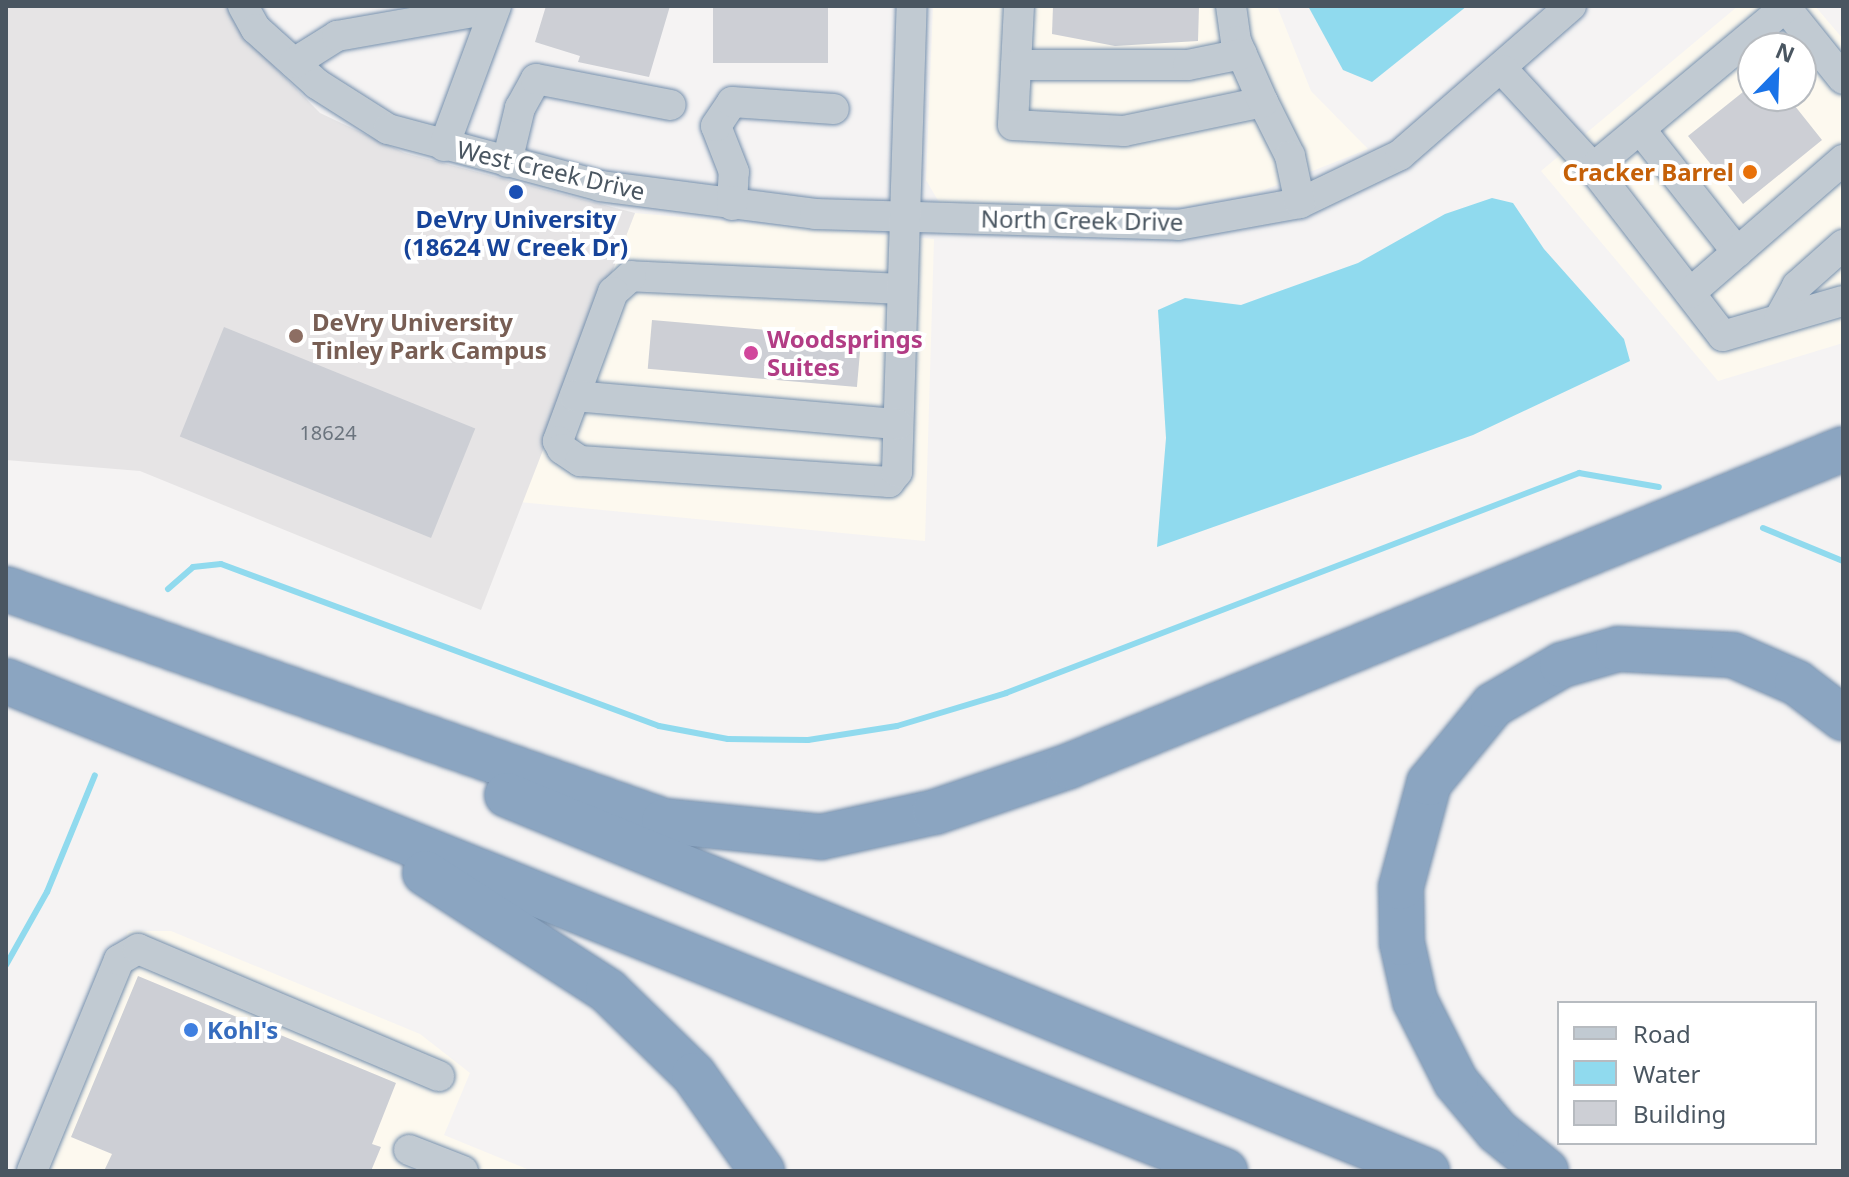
<!DOCTYPE html>
<style>
body{margin:0}
#map{position:relative;width:1849px;height:1177px;overflow:hidden;background:#f5f3f3;font-family:"Noto Sans",sans-serif}
div>[style]{position:absolute}
.commercial>*{inset:0;background:#fdf9ef}
.education>*{inset:0;background:#e6e4e5}
.water>*{inset:0;background:#90daee}
.stream>*{height:6px;margin:-3px;padding:0 3px;transform-origin:3px;border-radius:3px;background:#90daee}
.building>*{inset:0;background:#cdcfd5;transform-origin:0 0}
.roads{filter:drop-shadow(0 0 2px #7690ad) drop-shadow(0 0 2px #7690ad)}
.minor>*{height:30px;margin:-15px;padding:0 15px;transform-origin:15px;border-radius:15px;background:#c1cad2}
.highway>*{height:44px;margin:-22px;padding:0 22px;transform-origin:22px;border-radius:22px;background:#8ba5c1}
.dots>*{width:22px;height:22px;translate:-50% -50%;box-sizing:border-box;border:4px solid #fff;border-radius:50%}
span{translate:-50% -50%;white-space:nowrap;text-align:center;line-height:1.15;-webkit-text-stroke:8px #fff;paint-order:stroke}
.number-label{font-size:20px;color:#6b747e}
.number-label span{-webkit-text-stroke-width:0}
.street-label{font-size:24px;color:#4a5661}
.food-label{font-size:24px;color:#c56008;font-weight:700}
.right{translate:-100% -50%;text-align:right}
.transit-label{font-size:24px;color:#164399;font-weight:700}
.education-label{font-size:24px;color:#785e54;font-weight:700}
.left{translate:0 -50%;text-align:left}
.hotel-label{font-size:24px;color:#b23c85;font-weight:700}
.shop-label{font-size:24px;color:#366cbe;font-weight:700}
.frame{position:absolute;inset:0;border:8px solid #4a5661;pointer-events:none}
.legend{position:absolute;left:1557px;top:1001px;width:260px;height:144px;box-sizing:border-box;background:#fff;border:2px solid #b7bbc0;margin:0;padding:10px 14px;list-style:none;font-size:24px;color:#4a5661}
.legend li{display:flex;align-items:center;gap:16px;height:40px}
.legend b{width:40px;border:2px solid #b7bbc0}
.north{position:absolute;left:1737px;top:32px;width:80px;height:80px;box-sizing:border-box;background:#fff;border:2px solid #b7bbc0;border-radius:50%;rotate:23deg;font-size:22px;font-weight:700;line-height:32px;text-align:center;color:#4a5661}
.north::after{content:'';display:block;margin:auto;width:28px;height:36px;background:#1a73e8;clip-path:polygon(50% 0,100% 100%,50% 72%,0 100%)}
</style>
<div id="map">
<div class="commercial">
<i style="clip-path:polygon(933px 6px,1277px 6px,1311px 91px,1368px 149px,1259px 192px,1184px 207px,940px 204px,926px 180px)"></i>
<i style="clip-path:polygon(evenodd,1738px 6px,1815px 6px,1843px 39px,1843px 343px,1718px 381px,1541px 171px,1738px 6px,1753px 48px,1801px 48px,1801px 96px,1753px 96px,1753px 48px)"></i>
<i style="clip-path:polygon(635px 213px,934px 239px,925px 541px,519px 502px)"></i>
<i style="clip-path:polygon(128px 931px,171px 931px,420px 1034px,470px 1073px,444px 1135px,532px 1171px,26px 1171px)"></i>
</div>
<div class="education">
<i style="clip-path:polygon(6px 6px,229px 6px,252px 44px,320px 113px,405px 153px,635px 213px,481px 610px,140px 471px,6px 460px)"></i>
</div>
<div class="water">
<i style="clip-path:polygon(1308px 6px,1467px 6px,1372px 82px,1343px 70px)"></i>
<i style="clip-path:polygon(1492px 198px,1513px 203px,1544px 249px,1624px 339px,1630px 361px,1473px 435px,1157px 547px,1166px 438px,1158px 310px,1185px 298px,1241px 305px,1358px 263px,1445px 214px)"></i>
</div>
<div class="stream">
<i style="left:1763px;top:528px;width:87px;rotate:22.4deg"></i>
<i style="left:168px;top:589px;width:33px;rotate:-41deg"></i>
<i style="left:193px;top:567px;width:28px;rotate:-6deg"></i>
<i style="left:221px;top:564px;width:467px;rotate:20.3deg"></i>
<i style="left:659px;top:726px;width:70px;rotate:10.7deg"></i>
<i style="left:728px;top:739px;width:80px;rotate:0.7deg"></i>
<i style="left:808px;top:740px;width:90px;rotate:-8.9deg"></i>
<i style="left:897px;top:726px;width:114px;rotate:-16.8deg"></i>
<i style="left:1006px;top:693px;width:614px;rotate:-21deg"></i>
<i style="left:1579px;top:473px;width:81px;rotate:9.9deg"></i>
<i style="left:6px;top:965px;width:84px;rotate:-60.7deg"></i>
<i style="left:47px;top:892px;width:126px;rotate:-67.7deg"></i>
</div>
<div class="building">
<i style="clip-path:polygon(546px 6px,670px 6px,649px 77px,578px 62px,580px 56px,535px 42px)"></i>
<i style="left:713px;top:6px;width:115px;height:57px"></i>
<i style="clip-path:polygon(1053px 6px,1199px 6px,1198px 41px,1115px 46px,1052px 34px)"></i>
<i style="clip-path:polygon(1753px 84px,1753px 96px,1787px 96px,1822px 140px,1743px 204px,1688px 136px)"></i>
<i style="left:652px;top:320px;width:210px;height:49px;rotate:5deg"></i>
<i style="left:224px;top:327px;width:271px;height:118px;rotate:22deg"></i>
<i style="clip-path:polygon(138px 976px,396px 1083px,372px 1144px,381px 1147px,371px 1171px,104px 1171px,112px 1154px,71px 1137px)"></i>
</div>
<div class="roads">
<div class="minor">
<i style="left:243px;top:6px;width:26px;rotate:61deg"></i>
<i style="left:256px;top:29px;width:82px;rotate:42deg"></i>
<i style="left:317px;top:84px;width:84px;rotate:32.4deg"></i>
<i style="left:388px;top:129px;width:220px;rotate:15deg"></i>
<i style="left:600px;top:186px;width:217px;rotate:7.4deg"></i>
<i style="left:815px;top:214px;width:363px;rotate:1.7deg"></i>
<i style="left:1178px;top:225px;width:124px;rotate:-10.2deg"></i>
<i style="left:1300px;top:203px;width:111px;rotate:-25.6deg"></i>
<i style="left:1400px;top:155px;width:227px;rotate:-41.1deg"></i>
<i style="left:1019px;top:6px;width:119px;rotate:92.9deg"></i>
<i style="left:1013px;top:125px;width:111px;rotate:3.1deg"></i>
<i style="left:1124px;top:131px;width:142px;rotate:-11.8deg"></i>
<i style="left:1263px;top:102px;width:60px;rotate:63.4deg"></i>
<i style="left:1290px;top:156px;width:48px;rotate:78deg"></i>
<i style="left:1231px;top:6px;width:35px;rotate:82deg"></i>
<i style="left:1236px;top:41px;width:67px;rotate:66.1deg"></i>
<i style="left:1786px;top:8px;width:91px;rotate:51.2deg"></i>
<i style="left:294px;top:63px;width:51px;rotate:-32.1deg"></i>
<i style="left:337px;top:36px;width:160px;rotate:-10deg"></i>
<i style="left:1016px;top:65px;width:172px"></i>
<i style="left:1188px;top:65px;width:55px;rotate:-11.5deg"></i>
<i style="left:1503px;top:70px;width:133px;rotate:47.4deg"></i>
<i style="left:1593px;top:168px;width:212px;rotate:52.3deg"></i>
<i style="left:1723px;top:336px;width:125px;rotate:-16.3deg"></i>
<i style="left:1640px;top:129px;width:157px;rotate:51.7deg"></i>
<i style="left:444px;top:146px;width:149px;rotate:-69.6deg"></i>
<i style="left:507px;top:162px;width:56px;rotate:-76.5deg"></i>
<i style="left:520px;top:108px;width:33px;rotate:-61deg"></i>
<i style="left:536px;top:79px;width:137px;rotate:10.9deg"></i>
<i style="left:1593px;top:168px;width:253px;rotate:-39.9deg"></i>
<i style="left:732px;top:205px;width:33px;rotate:-87deg"></i>
<i style="left:734px;top:172px;width:49px;rotate:-111.4deg"></i>
<i style="left:716px;top:126px;width:29px;rotate:-56deg"></i>
<i style="left:732px;top:102px;width:102px;rotate:3.9deg"></i>
<i style="left:902px;top:289px;width:271px;rotate:-177.3deg"></i>
<i style="left:631px;top:276px;width:24px;rotate:138deg"></i>
<i style="left:613px;top:292px;width:159px;rotate:110.3deg"></i>
<i style="left:558px;top:441px;width:9px;rotate:63deg"></i>
<i style="left:562px;top:449px;width:22px;rotate:34deg"></i>
<i style="left:580px;top:461px;width:310px;rotate:3.9deg"></i>
<i style="left:889px;top:482px;width:13px;rotate:-51deg"></i>
<i style="left:897px;top:472px;width:466px;rotate:-88.2deg"></i>
<i style="left:1690px;top:293px;width:203px;rotate:-41deg"></i>
<i style="left:1779px;top:319px;width:38px;rotate:-61deg"></i>
<i style="left:1797px;top:286px;width:62px;rotate:-41.7deg"></i>
<i style="left:575px;top:396px;width:324px;rotate:5deg"></i>
<i style="left:409px;top:1150px;width:58px;rotate:21.3deg"></i>
<i style="left:32px;top:1171px;width:228px;rotate:-67.6deg"></i>
<i style="left:119px;top:960px;width:22px;rotate:-30deg"></i>
<i style="left:138px;top:949px;width:327px;rotate:22.9deg"></i>
</div>
<div class="highway">
<i style="left:6px;top:589px;width:698px;rotate:19.42deg"></i>
<i style="left:664px;top:821px;width:158px;rotate:5.8deg"></i>
<i style="left:821px;top:837px;width:117px;rotate:-12.4deg"></i>
<i style="left:935px;top:812px;width:142px;rotate:-18.9deg"></i>
<i style="left:1069px;top:766px;width:836px;rotate:-22.27deg"></i>
<i style="left:6px;top:681px;width:1314px;rotate:21.9deg"></i>
<i style="left:507px;top:795px;width:994px;rotate:22.23deg"></i>
<i style="left:425px;top:873px;width:218px;rotate:32.8deg"></i>
<i style="left:608px;top:991px;width:120px;rotate:44.3deg"></i>
<i style="left:694px;top:1075px;width:118px;rotate:54.7deg"></i>
<i style="left:1546px;top:1171px;width:63px;rotate:-140.8deg"></i>
<i style="left:1497px;top:1131px;width:64px;rotate:-129.9deg"></i>
<i style="left:1456px;top:1082px;width:91px;rotate:-116.8deg"></i>
<i style="left:1415px;top:1001px;width:59px;rotate:-102.6deg"></i>
<i style="left:1402px;top:943px;width:56px;rotate:-91deg"></i>
<i style="left:1401px;top:887px;width:108px;rotate:-74.9deg"></i>
<i style="left:1429px;top:783px;width:101px;rotate:-50.6deg"></i>
<i style="left:1493px;top:705px;width:80px;rotate:-30.1deg"></i>
<i style="left:1562px;top:665px;width:58px;rotate:-15.9deg"></i>
<i style="left:1618px;top:649px;width:115px;rotate:3deg"></i>
<i style="left:1733px;top:655px;width:70px;rotate:23.6deg"></i>
<i style="left:1797px;top:683px;width:58px;rotate:37.3deg"></i>
</div>
</div>
<div class="dots">
<i style="left:1750px;top:172px;background:#e8710a"></i>
<i style="left:516px;top:192px;background:#1a4fb4"></i>
<i style="left:296px;top:336px;background:#8d6e63"></i>
<i style="left:751px;top:353px;background:#d1479c"></i>
<i style="left:191px;top:1030px;background:#3f7fe0"></i>
</div>
<div class="number-label">
<span style="left:328px;top:432px">18624</span>
</div>
<div class="street-label">
<span style="left:551px;top:170px;rotate:13deg">West Creek Drive</span>
<span style="left:1082px;top:220px;rotate:1deg">North Creek Drive</span>
</div>
<div class="food-label">
<span class="right" style="left:1734px;top:172px">Cracker Barrel</span>
</div>
<div class="transit-label">
<span style="left:516px;top:233px">DeVry University<br>(18624 W Creek Dr)</span>
</div>
<div class="education-label">
<span class="left" style="left:312px;top:336px">DeVry University<br>Tinley Park Campus</span>
</div>
<div class="hotel-label">
<span class="left" style="left:767px;top:353px">Woodsprings<br>Suites</span>
</div>
<div class="shop-label">
<span class="left" style="left:207px;top:1030px">Kohl's</span>
</div>
<div class="frame"></div>
<ul class="legend">
<li><b style="height:10px;background:#c1cad2"></b>Road</li>
<li><b style="height:22px;background:#90daee"></b>Water</li>
<li><b style="height:22px;background:#cdcfd5"></b>Building</li>
</ul>
<div class="north">N</div>
</div>
